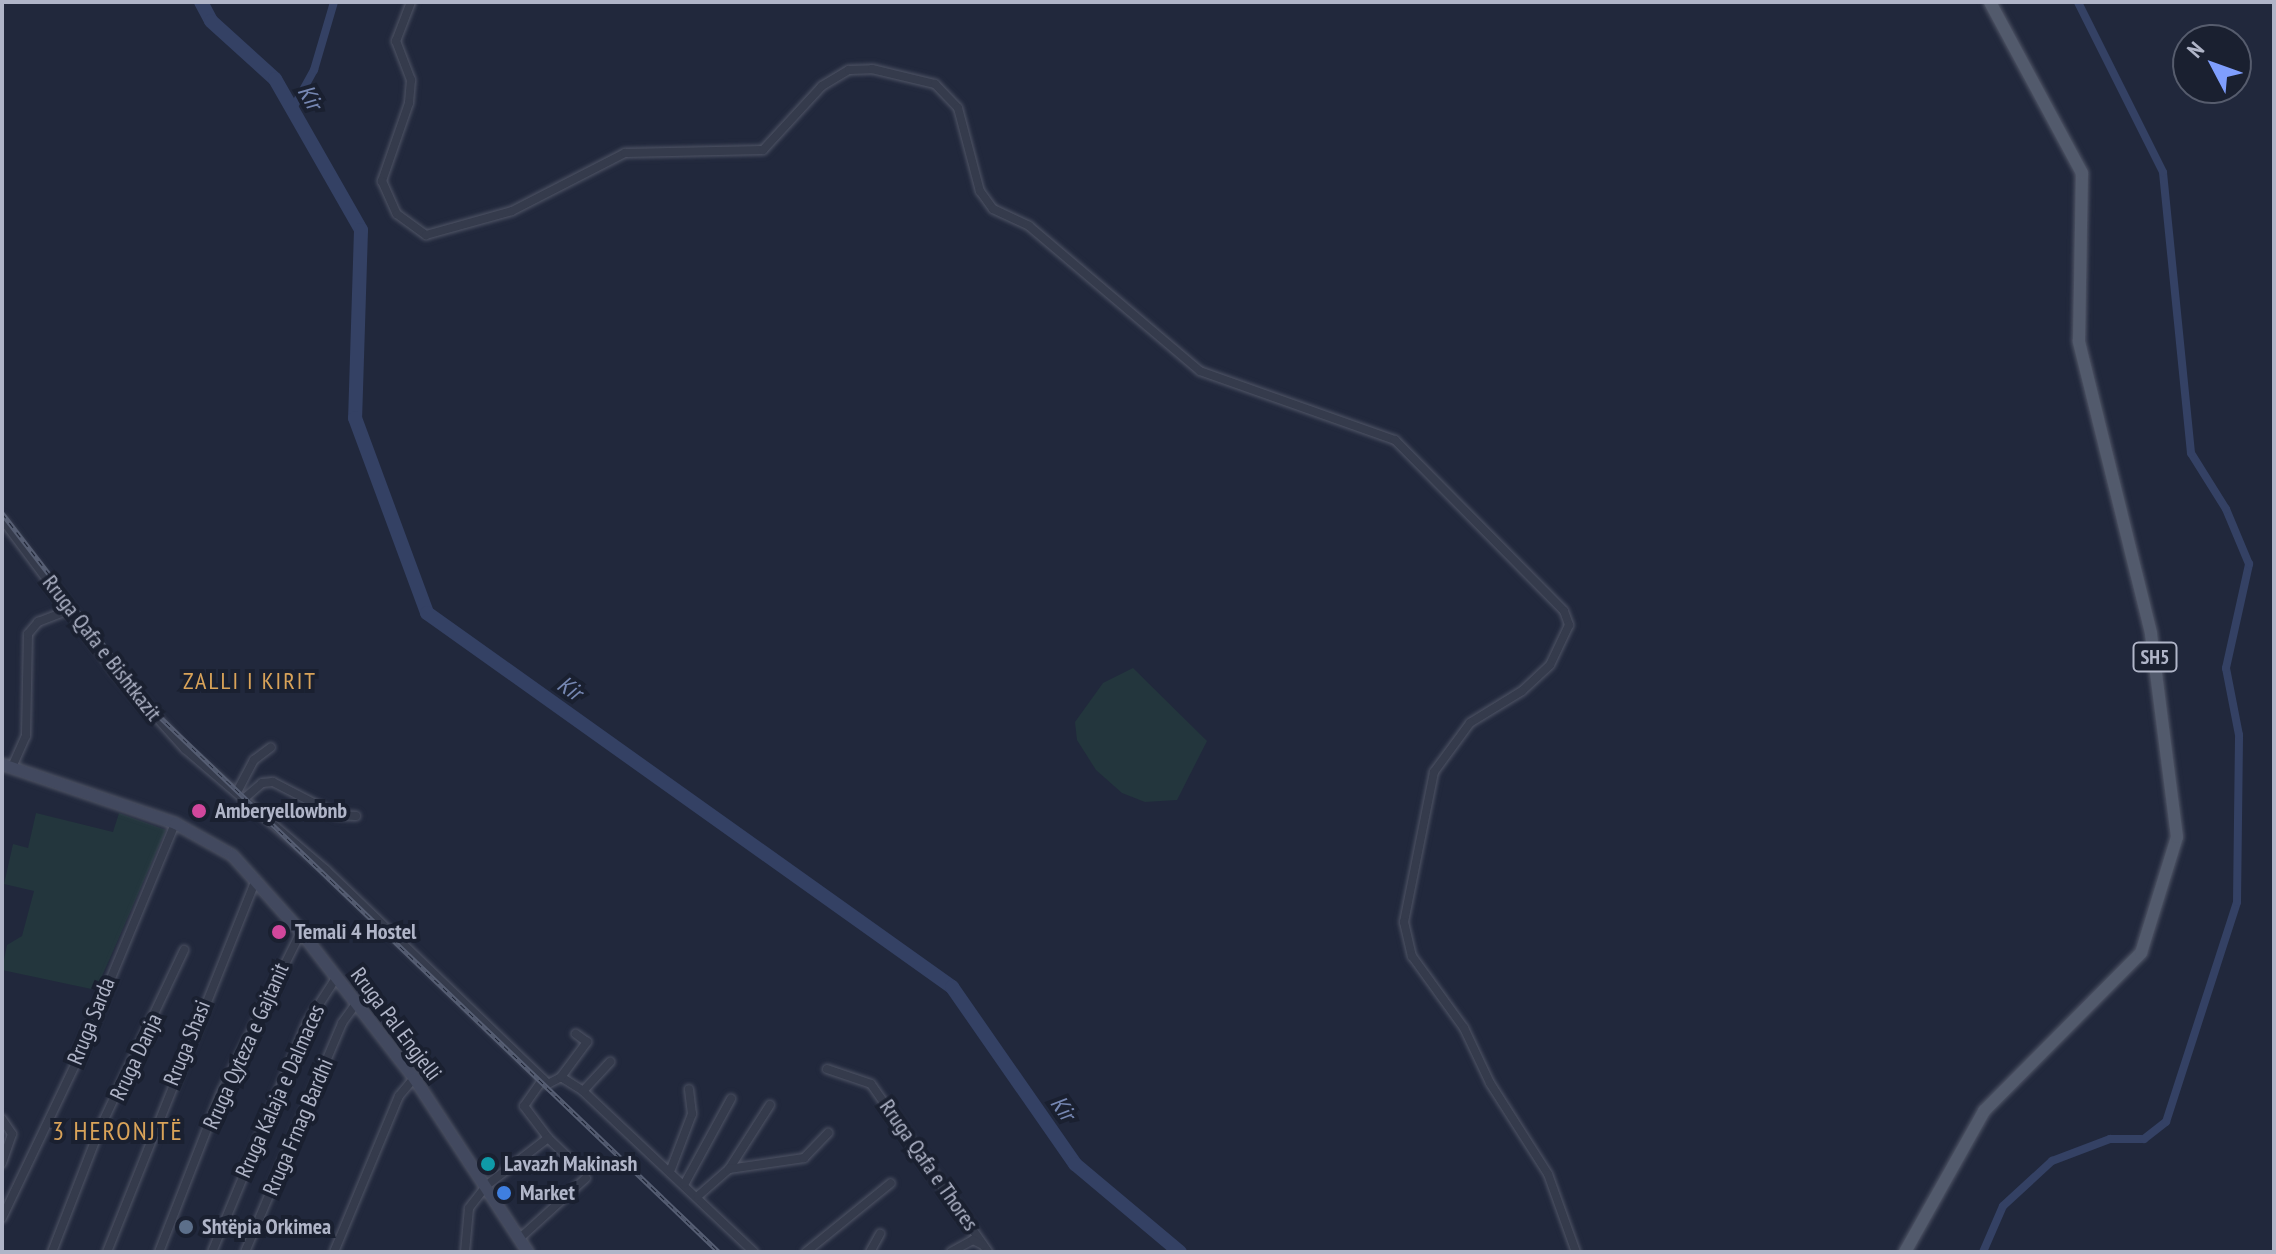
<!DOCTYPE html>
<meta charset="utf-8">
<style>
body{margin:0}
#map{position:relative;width:2276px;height:1254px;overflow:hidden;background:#21283c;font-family:"PT Sans Narrow",sans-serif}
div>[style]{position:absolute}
.green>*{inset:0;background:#23363d}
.canal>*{height:8px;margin:-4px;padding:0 4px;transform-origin:4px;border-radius:4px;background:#344164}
.river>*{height:14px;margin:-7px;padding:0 7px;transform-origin:7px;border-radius:7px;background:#344164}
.roads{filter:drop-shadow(0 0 2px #505566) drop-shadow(0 0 2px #505566)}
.minor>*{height:8px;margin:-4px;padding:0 4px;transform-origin:4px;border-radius:4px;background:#353b4c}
.secondary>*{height:11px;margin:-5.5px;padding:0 5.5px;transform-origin:5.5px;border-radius:5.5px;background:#42495f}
.primary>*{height:12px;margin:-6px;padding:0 6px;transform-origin:6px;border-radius:6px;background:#525a6c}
.rail>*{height:5px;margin-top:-2.5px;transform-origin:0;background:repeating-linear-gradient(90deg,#1a2030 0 6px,#565e73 0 12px);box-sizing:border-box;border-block:2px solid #565e73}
.dots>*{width:22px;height:22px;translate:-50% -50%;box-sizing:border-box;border:4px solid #1a2030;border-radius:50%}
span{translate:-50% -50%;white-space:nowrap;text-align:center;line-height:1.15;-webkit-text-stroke:8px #1a2030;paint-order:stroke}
.shield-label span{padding:2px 6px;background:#1a2030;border:2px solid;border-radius:6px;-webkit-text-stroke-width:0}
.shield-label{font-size:20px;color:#b0b5c8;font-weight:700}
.street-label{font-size:22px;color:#b0b5c8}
.poi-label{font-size:22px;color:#b0b5c8;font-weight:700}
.left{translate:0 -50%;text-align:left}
.water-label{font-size:24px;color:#7687b2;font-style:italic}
.neighbourhood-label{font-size:24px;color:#d9a359;letter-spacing:2px}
.quarter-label{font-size:26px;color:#d9a359;letter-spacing:2px}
.frame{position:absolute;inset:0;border:4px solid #b0b5c8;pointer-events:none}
.north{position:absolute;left:2172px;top:24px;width:80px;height:80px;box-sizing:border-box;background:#1a2030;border:2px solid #565c6d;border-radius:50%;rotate:311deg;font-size:22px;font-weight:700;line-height:32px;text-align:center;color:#b0b5c8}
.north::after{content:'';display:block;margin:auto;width:28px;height:36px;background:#7f9efd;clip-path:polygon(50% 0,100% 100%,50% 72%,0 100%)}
</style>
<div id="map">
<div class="green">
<i style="clip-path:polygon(1133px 668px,1207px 741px,1177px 800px,1145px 802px,1122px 793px,1096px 770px,1077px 740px,1075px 722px,1103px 683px)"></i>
<i style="clip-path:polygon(36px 813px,113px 832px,119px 813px,166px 830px,96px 990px,2px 970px,7px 945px,22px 936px,34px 891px,4px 884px,13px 844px,28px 848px)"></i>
</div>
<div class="canal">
<i style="left:292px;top:110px;width:46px;rotate:-61.2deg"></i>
<i style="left:314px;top:70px;width:71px;rotate:-73.6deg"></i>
<i style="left:1983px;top:1252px;width:50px;rotate:-66.5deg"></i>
<i style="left:2003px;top:1206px;width:67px;rotate:-42.6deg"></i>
<i style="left:2052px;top:1161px;width:62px;rotate:-20.8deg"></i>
<i style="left:2110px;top:1139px;width:34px"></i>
<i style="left:2144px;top:1139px;width:28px;rotate:-38deg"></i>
<i style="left:2166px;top:1122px;width:231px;rotate:-72.1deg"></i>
<i style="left:2237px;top:902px;width:167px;rotate:-89.3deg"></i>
<i style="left:2239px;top:735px;width:68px;rotate:-101deg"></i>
<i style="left:2226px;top:668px;width:107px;rotate:-77.5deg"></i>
<i style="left:2249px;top:564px;width:60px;rotate:-112.7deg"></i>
<i style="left:2226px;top:509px;width:66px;rotate:-122deg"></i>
<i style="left:2191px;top:453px;width:282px;rotate:-95.7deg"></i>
<i style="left:2163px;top:172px;width:190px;rotate:-116.6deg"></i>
</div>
<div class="river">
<i style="left:201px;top:2px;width:21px;rotate:62deg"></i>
<i style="left:211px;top:21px;width:86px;rotate:42.2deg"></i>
<i style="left:275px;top:79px;width:174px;rotate:60.3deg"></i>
<i style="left:361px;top:230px;width:188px;rotate:91.8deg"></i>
<i style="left:355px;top:418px;width:208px;rotate:69.7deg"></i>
<i style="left:427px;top:613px;width:645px;rotate:35.47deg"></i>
<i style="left:952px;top:987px;width:216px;rotate:55.2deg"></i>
<i style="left:1075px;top:1164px;width:137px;rotate:40deg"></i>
</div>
<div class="roads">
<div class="minor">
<i style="left:411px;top:2px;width:42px;rotate:111deg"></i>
<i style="left:396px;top:41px;width:42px;rotate:69deg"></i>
<i style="left:411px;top:80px;width:23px;rotate:95deg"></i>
<i style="left:409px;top:103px;width:83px;rotate:109.1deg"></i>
<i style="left:382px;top:181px;width:36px;rotate:66deg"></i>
<i style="left:397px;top:214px;width:36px;rotate:36deg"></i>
<i style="left:426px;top:235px;width:89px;rotate:-15.6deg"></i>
<i style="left:512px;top:211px;width:127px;rotate:-27.2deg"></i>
<i style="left:625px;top:153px;width:138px;rotate:-1.2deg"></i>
<i style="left:763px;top:150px;width:87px;rotate:-47.3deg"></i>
<i style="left:822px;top:86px;width:31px;rotate:-31deg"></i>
<i style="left:849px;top:70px;width:23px;rotate:-2deg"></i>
<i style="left:872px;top:69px;width:65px;rotate:13.4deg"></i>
<i style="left:935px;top:84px;width:33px;rotate:46deg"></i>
<i style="left:958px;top:108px;width:86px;rotate:75.2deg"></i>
<i style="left:980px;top:191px;width:22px;rotate:54deg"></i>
<i style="left:993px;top:209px;width:40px;rotate:25deg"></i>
<i style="left:1029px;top:226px;width:224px;rotate:40.3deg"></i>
<i style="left:1200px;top:371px;width:207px;rotate:19.5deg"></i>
<i style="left:1395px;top:440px;width:240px;rotate:45.3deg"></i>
<i style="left:1564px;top:611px;width:15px;rotate:70deg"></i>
<i style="left:1569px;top:625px;width:44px;rotate:115.4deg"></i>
<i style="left:1550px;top:665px;width:38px;rotate:137deg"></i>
<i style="left:1522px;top:691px;width:61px;rotate:148.4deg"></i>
<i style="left:1470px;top:723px;width:61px;rotate:126.3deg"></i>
<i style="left:1434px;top:772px;width:153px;rotate:101.3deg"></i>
<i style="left:1404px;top:922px;width:35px;rotate:77deg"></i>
<i style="left:1412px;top:956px;width:89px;rotate:54.2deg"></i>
<i style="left:1464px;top:1028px;width:61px;rotate:64.7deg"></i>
<i style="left:1490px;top:1083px;width:108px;rotate:57.5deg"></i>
<i style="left:1548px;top:1174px;width:83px;rotate:70.3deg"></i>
<i style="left:2px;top:519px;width:188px;rotate:53.4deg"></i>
<i style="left:114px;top:670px;width:106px;rotate:48.1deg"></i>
<i style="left:185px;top:749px;width:186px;rotate:40.6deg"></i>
<i style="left:326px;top:870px;width:308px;rotate:43.9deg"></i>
<i style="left:548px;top:1084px;width:15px;rotate:-28deg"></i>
<i style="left:561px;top:1077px;width:26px;rotate:32deg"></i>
<i style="left:583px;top:1091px;width:235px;rotate:43.3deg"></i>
<i style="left:12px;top:767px;width:34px;rotate:-66deg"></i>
<i style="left:26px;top:736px;width:102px;rotate:-88.9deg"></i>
<i style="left:28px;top:634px;width:16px;rotate:-50deg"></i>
<i style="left:38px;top:622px;width:31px;rotate:-21deg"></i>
<i style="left:238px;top:790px;width:34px;rotate:-62deg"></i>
<i style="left:254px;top:760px;width:21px;rotate:-37deg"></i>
<i style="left:246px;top:797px;width:21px;rotate:-41deg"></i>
<i style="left:262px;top:783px;width:11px;rotate:-5deg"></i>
<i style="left:273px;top:782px;width:72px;rotate:27.3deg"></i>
<i style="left:337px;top:815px;width:19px;rotate:3deg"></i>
<i style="left:827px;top:1069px;width:46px;rotate:18.8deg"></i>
<i style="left:871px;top:1084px;width:205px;rotate:55.1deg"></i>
<i style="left:561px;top:1077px;width:44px;rotate:-53.4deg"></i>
<i style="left:587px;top:1042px;width:14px;rotate:-144deg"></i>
<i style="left:543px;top:1079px;width:33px;rotate:125deg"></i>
<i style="left:524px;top:1106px;width:40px;rotate:53deg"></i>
<i style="left:583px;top:1091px;width:40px;rotate:-47deg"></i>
<i style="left:2px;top:1119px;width:18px;rotate:56deg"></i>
<i style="left:12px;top:1134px;width:31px;rotate:109deg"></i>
<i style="left:671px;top:1169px;width:59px;rotate:-69.1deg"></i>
<i style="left:692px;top:1114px;width:25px;rotate:-97deg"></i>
<i style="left:729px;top:1169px;width:76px;rotate:-57.4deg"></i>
<i style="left:685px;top:1183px;width:96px;rotate:-61.3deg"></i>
<i style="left:698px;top:1196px;width:41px;rotate:-41.1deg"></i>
<i style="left:729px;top:1169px;width:76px;rotate:-8.3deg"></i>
<i style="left:804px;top:1158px;width:35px;rotate:-46deg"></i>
<i style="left:2px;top:1218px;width:170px;rotate:-64.5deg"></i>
<i style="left:75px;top:1065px;width:262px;rotate:-67.5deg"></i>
<i style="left:520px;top:1238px;width:89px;rotate:-42.3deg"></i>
<i style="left:52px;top:1252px;width:133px;rotate:-68.8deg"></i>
<i style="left:100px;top:1128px;width:197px;rotate:-64.7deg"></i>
<i style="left:107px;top:1252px;width:401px;rotate:-68.2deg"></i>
<i style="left:159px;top:1252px;width:171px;rotate:-68.7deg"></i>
<i style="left:221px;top:1093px;width:180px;rotate:-63.6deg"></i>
<i style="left:212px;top:1252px;width:248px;rotate:-67.5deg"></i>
<i style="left:307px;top:1023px;width:54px;rotate:-57.2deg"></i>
<i style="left:245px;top:1252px;width:249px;rotate:-67deg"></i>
<i style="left:342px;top:1023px;width:24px;rotate:-54deg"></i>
<i style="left:334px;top:1252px;width:169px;rotate:-67.4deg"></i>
<i style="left:399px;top:1096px;width:23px;rotate:-50deg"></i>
<i style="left:465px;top:1252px;width:44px;rotate:-84.8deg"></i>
<i style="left:469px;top:1208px;width:29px;rotate:-52deg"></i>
<i style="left:487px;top:1185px;width:77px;rotate:-37.6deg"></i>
<i style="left:548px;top:1138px;width:32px;rotate:44deg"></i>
<i style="left:806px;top:1252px;width:109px;rotate:-39.1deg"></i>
<i style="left:870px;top:1252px;width:21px;rotate:-61deg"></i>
<i style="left:951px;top:1252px;width:25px;rotate:-29deg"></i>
<i style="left:973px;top:1240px;width:11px;rotate:27deg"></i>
</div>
<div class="secondary">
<i style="left:2px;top:764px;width:183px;rotate:18.8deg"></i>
<i style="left:175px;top:823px;width:65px;rotate:29.3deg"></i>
<i style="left:232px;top:855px;width:103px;rotate:48.1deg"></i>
<i style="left:301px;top:932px;width:185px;rotate:52.3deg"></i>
<i style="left:414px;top:1078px;width:208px;rotate:56.8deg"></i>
</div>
<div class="primary">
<i style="left:1905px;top:1252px;width:162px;rotate:-60.7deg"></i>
<i style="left:1984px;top:1111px;width:223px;rotate:-45.2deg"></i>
<i style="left:2141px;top:953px;width:121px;rotate:-72.8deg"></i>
<i style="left:2177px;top:837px;width:206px;rotate:-97.3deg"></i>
<i style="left:2151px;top:633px;width:301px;rotate:-103.9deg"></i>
<i style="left:2079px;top:341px;width:168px;rotate:-89deg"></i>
<i style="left:2082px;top:173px;width:194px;rotate:-118.3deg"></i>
</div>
</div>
<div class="rail">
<i style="left:2px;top:513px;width:254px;rotate:52.4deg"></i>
<i style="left:157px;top:714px;width:778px;rotate:43.75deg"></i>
</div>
<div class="dots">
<i style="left:199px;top:811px;background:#d1479c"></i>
<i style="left:279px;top:932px;background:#d1479c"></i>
<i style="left:488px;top:1164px;background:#0f9aa8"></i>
<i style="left:504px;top:1193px;background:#3f7fe0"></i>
<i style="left:186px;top:1227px;background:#5c6f8a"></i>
</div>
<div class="shield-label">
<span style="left:2155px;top:657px">SH5</span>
</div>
<div class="street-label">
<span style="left:102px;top:648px;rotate:52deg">Rruga Qafa e Bishtkazit</span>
<span style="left:91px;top:1021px;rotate:-68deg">Rruga Sarda</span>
<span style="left:396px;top:1024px;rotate:53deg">Rruga Pal Engjelli</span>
<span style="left:187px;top:1043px;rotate:-68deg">Rruga Shasi</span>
<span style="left:246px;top:1046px;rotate:-66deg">Rruga Qyteza e Gajtanit</span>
<span style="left:136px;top:1057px;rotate:-65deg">Rruga Danja</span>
<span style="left:280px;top:1091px;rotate:-66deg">Rruga Kalaja e Dalmaces</span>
<span style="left:298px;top:1127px;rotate:-67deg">Rruga Frnag Bardhi</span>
<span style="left:929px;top:1165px;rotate:55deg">Rruga Qafa e Thores</span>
</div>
<div class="poi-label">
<span class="left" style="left:215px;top:811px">Amberyellowbnb</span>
<span class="left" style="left:295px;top:932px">Temali 4 Hostel</span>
<span class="left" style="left:504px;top:1164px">Lavazh Makinash</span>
<span class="left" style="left:520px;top:1193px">Market</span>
<span class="left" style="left:202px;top:1227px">Shtëpia Orkimea</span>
</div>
<div class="water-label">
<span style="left:310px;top:97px;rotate:60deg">Kir</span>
<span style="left:570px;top:688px;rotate:35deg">Kir</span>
<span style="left:1063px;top:1108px;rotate:55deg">Kir</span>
</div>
<div class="neighbourhood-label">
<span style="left:250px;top:681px">ZALLI I KIRIT</span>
</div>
<div class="quarter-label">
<span style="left:118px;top:1131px">3 HERONJTË</span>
</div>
<div class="frame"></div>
<div class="north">N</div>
</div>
